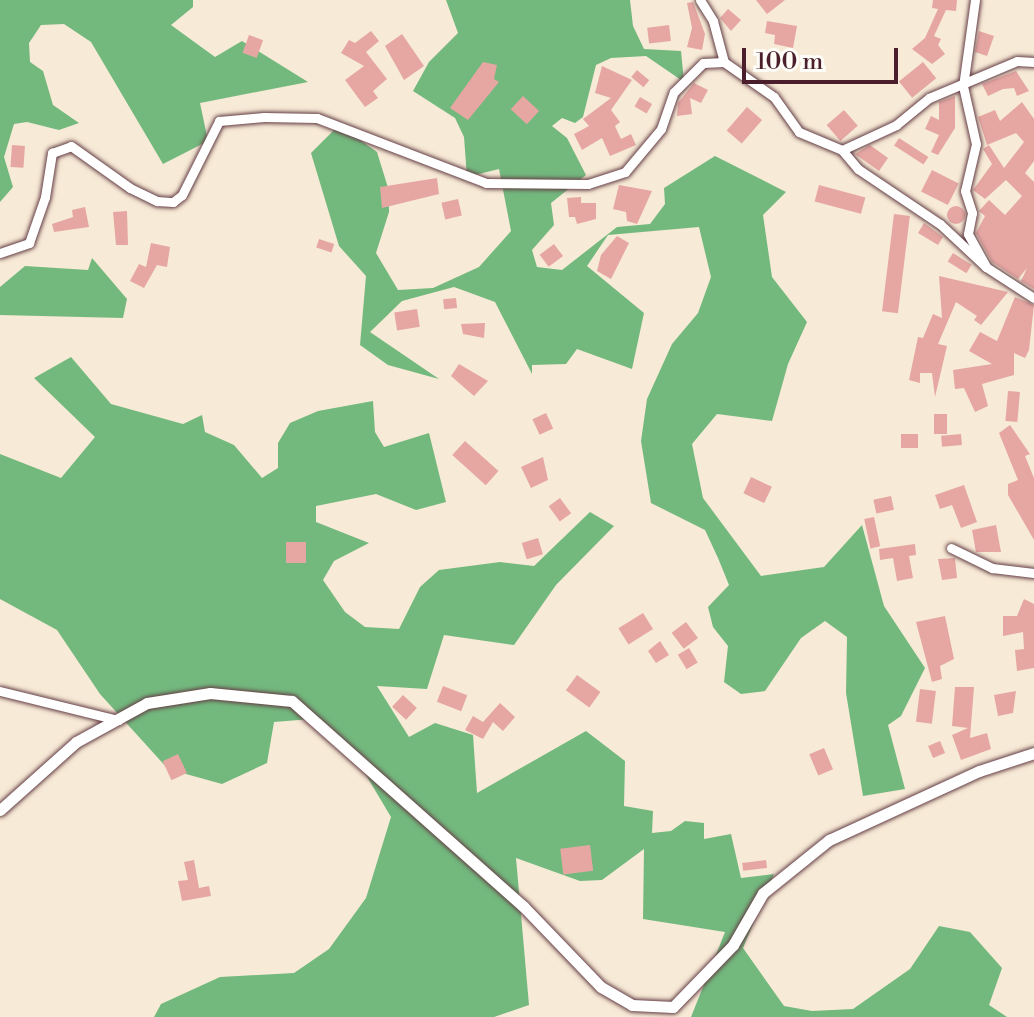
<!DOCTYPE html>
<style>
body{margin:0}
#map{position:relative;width:1034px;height:1017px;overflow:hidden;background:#f7ead6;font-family:"Libre Bodoni",serif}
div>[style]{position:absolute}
.forest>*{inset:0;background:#73b97e}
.building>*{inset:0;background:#e6a7a3;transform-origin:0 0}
.round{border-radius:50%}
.roads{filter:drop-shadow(0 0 2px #643d45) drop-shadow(0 0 2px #643d45)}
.minor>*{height:9px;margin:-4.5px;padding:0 4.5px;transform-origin:4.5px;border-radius:4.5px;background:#fff}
.tertiary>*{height:11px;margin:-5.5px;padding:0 5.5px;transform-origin:5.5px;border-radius:5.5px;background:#fff}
span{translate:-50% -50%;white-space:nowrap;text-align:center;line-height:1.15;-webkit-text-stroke:6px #fdfcf7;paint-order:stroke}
.scale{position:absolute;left:742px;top:48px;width:156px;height:36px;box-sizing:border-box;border:4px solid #4a1f2b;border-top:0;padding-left:10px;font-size:24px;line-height:28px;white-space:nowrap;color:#4a1f2b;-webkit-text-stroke:6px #fdfcf7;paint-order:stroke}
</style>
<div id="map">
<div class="forest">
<i style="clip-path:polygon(0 0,193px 0,193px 7px,171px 25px,215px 57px,242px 41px,308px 82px,200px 103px,208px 141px,163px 164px,91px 42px,64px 24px,41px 25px,29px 43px,30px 62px,43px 71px,53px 105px,79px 123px,59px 130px,27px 122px,14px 124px,4px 157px,13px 187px,0 202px)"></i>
<i style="clip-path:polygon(446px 0,630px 0,633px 26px,644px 49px,681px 51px,684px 82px,646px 56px,611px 58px,596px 65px,583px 117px,575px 123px,562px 118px,552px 126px,567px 138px,586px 175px,551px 203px,554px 225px,532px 250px,537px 267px,562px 270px,617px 227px,650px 224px,665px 204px,664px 188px,715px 156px,786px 192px,763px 215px,772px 277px,807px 322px,788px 364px,772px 421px,717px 414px,692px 444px,703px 498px,761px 576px,824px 567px,862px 525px,884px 606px,925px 668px,901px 716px,888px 725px,905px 789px,863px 796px,846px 693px,847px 637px,825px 621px,801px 638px,765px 691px,741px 694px,724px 682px,728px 646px,713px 627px,708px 607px,729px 585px,718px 558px,705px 530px,651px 503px,641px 441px,647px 399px,672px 344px,698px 313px,711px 277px,699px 227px,608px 235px,587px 266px,644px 313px,632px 369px,577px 349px,566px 364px,532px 365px,532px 374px,495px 302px,454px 287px,402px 301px,370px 332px,439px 379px,388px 365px,360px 345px,366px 276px,339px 246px,311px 153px,339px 125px,377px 152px,389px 191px,389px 212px,376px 253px,398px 290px,433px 288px,479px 267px,511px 231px,499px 169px,467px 177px,464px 137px,455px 118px,413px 91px,429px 62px,458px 33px)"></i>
<i style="clip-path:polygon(92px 258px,127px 299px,123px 318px,0 315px,0 287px,25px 266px,88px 270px)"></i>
<i style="clip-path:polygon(71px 357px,111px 404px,183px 424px,202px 415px,205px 432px,234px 445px,262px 478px,278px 468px,278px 443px,290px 423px,318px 411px,373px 401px,375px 432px,384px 447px,429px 433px,446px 502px,416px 510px,376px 494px,316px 506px,316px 522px,369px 543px,334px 561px,323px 580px,345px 612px,365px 627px,399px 629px,420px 587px,439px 570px,500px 562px,534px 566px,590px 512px,614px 526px,556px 585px,514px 645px,444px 635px,427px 689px,377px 686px,409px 737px,435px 723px,473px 735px,477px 793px,586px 731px,625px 761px,624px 806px,653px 811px,652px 833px,671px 831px,685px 821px,704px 823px,704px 839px,731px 834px,741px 878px,774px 874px,743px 948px,784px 1006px,812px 1011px,853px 1009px,910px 969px,939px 926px,970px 932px,1002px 968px,989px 1005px,1007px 1017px,691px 1017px,725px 932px,643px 919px,644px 849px,602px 880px,580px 881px,516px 858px,529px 1005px,494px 1017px,154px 1017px,161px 1004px,220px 977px,294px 973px,329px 949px,366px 898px,391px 817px,351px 750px,311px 719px,274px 722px,267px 763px,222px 784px,168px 769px,100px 694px,57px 630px,0 599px,0 454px,61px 478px,95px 437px,34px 378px)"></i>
</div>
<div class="building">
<i style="clip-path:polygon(756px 0,785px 0,767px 14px)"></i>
<i style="clip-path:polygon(933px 0,957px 0,956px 11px,946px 10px,934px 36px,941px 39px,938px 45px,945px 54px,932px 64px,912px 49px,925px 38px,938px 9px,932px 8px)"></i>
<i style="clip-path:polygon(693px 2px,705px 34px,702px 50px,687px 47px,692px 28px,687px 3px)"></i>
<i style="clip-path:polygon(728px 9px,741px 20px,731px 31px,720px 18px)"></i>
<i style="clip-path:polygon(767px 21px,797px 26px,793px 48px,774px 44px,775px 35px,765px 33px)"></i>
<i style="left:669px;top:25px;width:16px;height:22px;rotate:83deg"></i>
<i style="clip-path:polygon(371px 31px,379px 41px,366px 52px,387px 79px,373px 91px,378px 98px,365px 107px,345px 80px,364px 66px,341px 53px,349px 40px,355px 43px)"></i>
<i style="clip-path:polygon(979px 31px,994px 36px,987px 56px,975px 52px)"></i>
<i style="clip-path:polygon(402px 34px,424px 66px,404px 80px,385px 46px)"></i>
<i style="left:249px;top:35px;width:15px;height:19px;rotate:20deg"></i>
<i style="clip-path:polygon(483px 62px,497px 65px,494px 79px,499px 82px,468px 120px,450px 108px)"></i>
<i style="left:923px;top:62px;width:21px;height:31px;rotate:51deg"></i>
<i style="clip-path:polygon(602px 66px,632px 80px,611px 110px,620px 122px,615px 126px,621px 139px,631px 134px,636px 145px,610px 156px,602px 138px,582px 150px,574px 134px,589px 126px,583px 119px,611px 98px,595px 93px)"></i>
<i style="left:637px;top:70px;width:16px;height:9px;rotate:40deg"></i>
<i style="clip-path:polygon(1016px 71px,1029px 91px,1017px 96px,1014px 88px,1003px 89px,988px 96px,982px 84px)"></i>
<i style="clip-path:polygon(694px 83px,708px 90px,701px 103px,690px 98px,692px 114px,677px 116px,678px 103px)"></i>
<i style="left:523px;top:96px;width:22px;height:18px;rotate:43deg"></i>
<i style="clip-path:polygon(955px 96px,955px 128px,938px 155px,931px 152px,939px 135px,925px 129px,931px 116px,939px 120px,939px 102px)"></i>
<i style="left:640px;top:97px;width:14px;height:11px;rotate:30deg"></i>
<i style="clip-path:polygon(1022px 102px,1034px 119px,1034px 161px,1025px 173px,1034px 182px,1034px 289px,1021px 281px,1027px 268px,1018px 279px,992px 262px,976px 233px,985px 216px,979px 211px,989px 200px,1005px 215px,1022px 196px,1006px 180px,985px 199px,973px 190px,992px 164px,983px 149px,989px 145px,1004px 168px,1024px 142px,1016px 133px,987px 145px,978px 117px,995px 110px,1000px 121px)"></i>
<i style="left:747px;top:107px;width:20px;height:31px;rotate:41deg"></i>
<i style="left:844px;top:110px;width:21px;height:23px;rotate:49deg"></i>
<i style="left:899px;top:138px;width:35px;height:9px;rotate:33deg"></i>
<i style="left:12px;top:145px;width:13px;height:22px;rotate:4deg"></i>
<i style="clip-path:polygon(870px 145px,888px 158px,879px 171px,855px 154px)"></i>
<i style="left:932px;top:170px;width:30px;height:24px;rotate:27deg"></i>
<i style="clip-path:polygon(437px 178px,439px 194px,382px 208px,380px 187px)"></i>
<i style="clip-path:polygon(619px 185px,652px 191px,637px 224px,627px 221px,626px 212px,613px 209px)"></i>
<i style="left:819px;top:185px;width:48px;height:17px;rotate:15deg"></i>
<i style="clip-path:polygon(581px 197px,581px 203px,596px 203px,596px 219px,577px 224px,575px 217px,569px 217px,567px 198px)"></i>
<i style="left:458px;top:199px;width:17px;height:17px;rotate:77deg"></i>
<i class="round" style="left:947px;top:206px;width:18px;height:18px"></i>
<i style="clip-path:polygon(85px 207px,89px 227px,54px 232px,52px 224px,73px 217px,72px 210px)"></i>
<i style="clip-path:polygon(127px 211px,128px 245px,116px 245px,113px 212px)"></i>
<i style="left:894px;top:214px;width:16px;height:98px;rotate:7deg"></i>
<i style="clip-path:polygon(924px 223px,943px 237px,938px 245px,918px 233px)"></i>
<i style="clip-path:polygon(617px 236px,629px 243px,611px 279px,597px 271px,601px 255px)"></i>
<i style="left:319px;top:239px;width:16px;height:9px;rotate:18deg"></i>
<i style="clip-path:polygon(151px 243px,170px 247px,167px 267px,157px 265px,144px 288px,130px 281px,139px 264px,146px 267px)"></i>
<i style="left:554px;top:244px;width:15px;height:18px;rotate:53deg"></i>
<i style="left:953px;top:253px;width:22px;height:10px;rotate:32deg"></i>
<i style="clip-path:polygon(939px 276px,1008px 292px,981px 325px,974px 320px,977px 316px,956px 302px,938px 344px,947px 346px,935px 397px,932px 373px,920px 373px,920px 383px,909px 380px,918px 337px,923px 338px,933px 314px,942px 318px)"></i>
<i style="clip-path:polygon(1015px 297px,1034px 305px,1029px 350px,1025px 358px,1014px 353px,1014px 375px,982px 384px,988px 406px,975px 412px,964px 388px,955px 389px,953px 370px,992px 364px,969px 351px,980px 332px,997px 341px)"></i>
<i style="left:456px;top:298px;width:10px;height:13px;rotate:84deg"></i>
<i style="left:417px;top:309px;width:18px;height:23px;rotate:81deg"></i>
<i style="clip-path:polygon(485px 323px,484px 338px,463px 334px,461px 324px)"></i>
<i style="clip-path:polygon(459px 364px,488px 381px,474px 396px,451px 376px)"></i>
<i style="left:1008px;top:391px;width:12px;height:30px;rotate:5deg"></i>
<i style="left:546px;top:413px;width:17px;height:15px;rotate:65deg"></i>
<i style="left:934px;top:414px;width:13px;height:20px"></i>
<i style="clip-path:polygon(1010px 425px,1030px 454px,1025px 456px,1034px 478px,1034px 540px,1008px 495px,1008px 484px,1018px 480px,999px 433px)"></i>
<i style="left:901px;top:434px;width:17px;height:14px"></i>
<i style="left:961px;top:434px;width:11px;height:20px;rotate:85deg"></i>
<i style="left:465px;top:441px;width:45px;height:19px;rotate:42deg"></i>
<i style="clip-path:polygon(543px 457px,548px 480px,531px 488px,521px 467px)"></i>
<i style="left:751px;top:477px;width:23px;height:18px;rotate:25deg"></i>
<i style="clip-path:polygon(964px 485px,977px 522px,961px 528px,952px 505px,940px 509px,935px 495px)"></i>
<i style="left:891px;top:496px;width:14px;height:18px;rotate:78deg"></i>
<i style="left:560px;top:498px;width:19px;height:14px;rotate:54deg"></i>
<i style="left:874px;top:517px;width:30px;height:10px;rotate:78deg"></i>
<i style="clip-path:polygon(996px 525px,1001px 552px,976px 552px,972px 530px)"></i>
<i style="left:538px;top:538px;width:17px;height:17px;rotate:73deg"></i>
<i style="left:286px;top:542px;width:20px;height:21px"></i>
<i style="clip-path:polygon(915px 544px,916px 555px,909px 556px,913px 578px,897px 581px,893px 558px,880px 560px,879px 549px)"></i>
<i style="clip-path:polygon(955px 558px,957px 578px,942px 580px,938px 559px)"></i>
<i style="clip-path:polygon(1024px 599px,1034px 604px,1034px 668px,1017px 671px,1015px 650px,1024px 649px,1023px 632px,1003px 636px,1003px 616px,1017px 616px)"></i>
<i style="left:643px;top:613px;width:19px;height:29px;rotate:58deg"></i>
<i style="clip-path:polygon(945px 616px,954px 659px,940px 666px,942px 679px,932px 682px,916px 622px)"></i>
<i style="left:686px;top:622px;width:20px;height:18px;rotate:53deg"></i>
<i style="clip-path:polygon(660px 641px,669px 655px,656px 663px,648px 651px)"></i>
<i style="left:689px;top:648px;width:17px;height:13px;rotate:59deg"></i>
<i style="left:577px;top:675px;width:29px;height:19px;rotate:36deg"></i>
<i style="left:443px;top:686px;width:26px;height:17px;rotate:21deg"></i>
<i style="clip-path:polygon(955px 687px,974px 687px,970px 738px,987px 733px,991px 749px,961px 760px,952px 735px,968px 728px,952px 726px)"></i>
<i style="left:920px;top:689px;width:16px;height:33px;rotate:7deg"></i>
<i style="clip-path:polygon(1016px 691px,1013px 713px,998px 716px,994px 695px)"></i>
<i style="left:403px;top:695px;width:19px;height:16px;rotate:43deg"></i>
<i style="clip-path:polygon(500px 703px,515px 717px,503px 731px,493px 722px,483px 739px,465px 730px,473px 716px,483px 722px)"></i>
<i style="left:940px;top:741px;width:13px;height:13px;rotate:67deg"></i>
<i style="left:824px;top:748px;width:23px;height:16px;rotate:67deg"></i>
<i style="left:178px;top:754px;width:21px;height:17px;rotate:65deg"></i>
<i style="left:590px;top:845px;width:26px;height:30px;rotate:83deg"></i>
<i style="clip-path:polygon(194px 860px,199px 888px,209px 886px,211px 896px,182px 901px,178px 881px,188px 880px,184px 862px)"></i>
<i style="left:766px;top:860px;width:8px;height:24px;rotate:83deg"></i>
</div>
<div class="roads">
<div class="minor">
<i style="left:700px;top:0;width:25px;rotate:58deg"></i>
<i style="left:713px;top:21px;width:42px;rotate:75deg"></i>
<i style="left:724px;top:62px;width:61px;rotate:35deg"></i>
<i style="left:774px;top:97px;width:43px;rotate:54.5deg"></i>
<i style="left:799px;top:132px;width:47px;rotate:22.7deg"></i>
<i style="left:842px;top:150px;width:25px;rotate:50deg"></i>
<i style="left:858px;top:169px;width:99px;rotate:33.9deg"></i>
<i style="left:940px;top:224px;width:63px;rotate:43.1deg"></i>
<i style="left:975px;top:0;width:87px;rotate:97.9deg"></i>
<i style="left:963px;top:86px;width:59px;rotate:77.4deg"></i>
<i style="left:976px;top:144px;width:48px;rotate:103.2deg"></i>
<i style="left:965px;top:191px;width:23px;rotate:72deg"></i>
<i style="left:972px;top:213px;width:21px;rotate:101deg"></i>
<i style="left:968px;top:234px;width:38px;rotate:61deg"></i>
<i style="left:986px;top:267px;width:57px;rotate:32.9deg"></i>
<i style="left:842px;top:150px;width:60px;rotate:-24.8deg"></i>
<i style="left:896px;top:125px;width:43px;rotate:-39.3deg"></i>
<i style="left:929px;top:98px;width:95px;rotate:-22.8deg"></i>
<i style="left:1017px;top:61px;width:17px;rotate:3deg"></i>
<i style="left:0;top:253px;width:31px;rotate:-19deg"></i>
<i style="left:29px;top:243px;width:49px;rotate:-70.8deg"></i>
<i style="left:45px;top:197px;width:45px;rotate:-81deg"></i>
<i style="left:52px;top:153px;width:20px;rotate:-20deg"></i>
<i style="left:71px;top:146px;width:72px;rotate:35.4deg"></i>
<i style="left:130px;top:188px;width:30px;rotate:26deg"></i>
<i style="left:157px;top:201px;width:16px;rotate:4deg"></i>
<i style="left:173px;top:202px;width:11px;rotate:-38deg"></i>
<i style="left:182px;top:195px;width:83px;rotate:-63.4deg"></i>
<i style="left:219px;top:121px;width:45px;rotate:-5.1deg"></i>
<i style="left:264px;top:117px;width:53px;rotate:1.1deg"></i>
<i style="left:317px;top:118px;width:181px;rotate:21deg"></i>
<i style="left:486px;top:183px;width:102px;rotate:0.6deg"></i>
<i style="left:588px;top:184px;width:39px;rotate:-18deg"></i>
<i style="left:625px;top:172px;width:56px;rotate:-50.1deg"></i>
<i style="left:661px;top:129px;width:39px;rotate:-71deg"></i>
<i style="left:674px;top:92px;width:41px;rotate:-45deg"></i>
<i style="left:703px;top:63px;width:21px;rotate:-3deg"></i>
<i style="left:951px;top:548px;width:46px;rotate:26deg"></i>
<i style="left:992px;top:568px;width:42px;rotate:6.8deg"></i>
<i style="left:0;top:691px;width:122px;rotate:13.8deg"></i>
</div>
<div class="tertiary">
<i style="left:0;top:810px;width:102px;rotate:-41.8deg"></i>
<i style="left:76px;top:742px;width:81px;rotate:-28.8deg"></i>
<i style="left:147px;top:703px;width:64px;rotate:-9deg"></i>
<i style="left:210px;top:693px;width:82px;rotate:5.6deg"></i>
<i style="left:292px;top:701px;width:309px;rotate:41.6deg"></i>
<i style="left:523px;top:906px;width:112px;rotate:46.1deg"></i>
<i style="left:601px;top:987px;width:36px;rotate:30deg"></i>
<i style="left:632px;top:1005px;width:41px;rotate:2.8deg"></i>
<i style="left:673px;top:1007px;width:86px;rotate:-45.9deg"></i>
<i style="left:733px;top:945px;width:60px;rotate:-60deg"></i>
<i style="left:763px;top:893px;width:85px;rotate:-38.8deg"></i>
<i style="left:829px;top:840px;width:165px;rotate:-24.7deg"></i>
<i style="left:979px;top:771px;width:58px;rotate:-18.1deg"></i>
</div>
</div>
<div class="scale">100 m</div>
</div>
